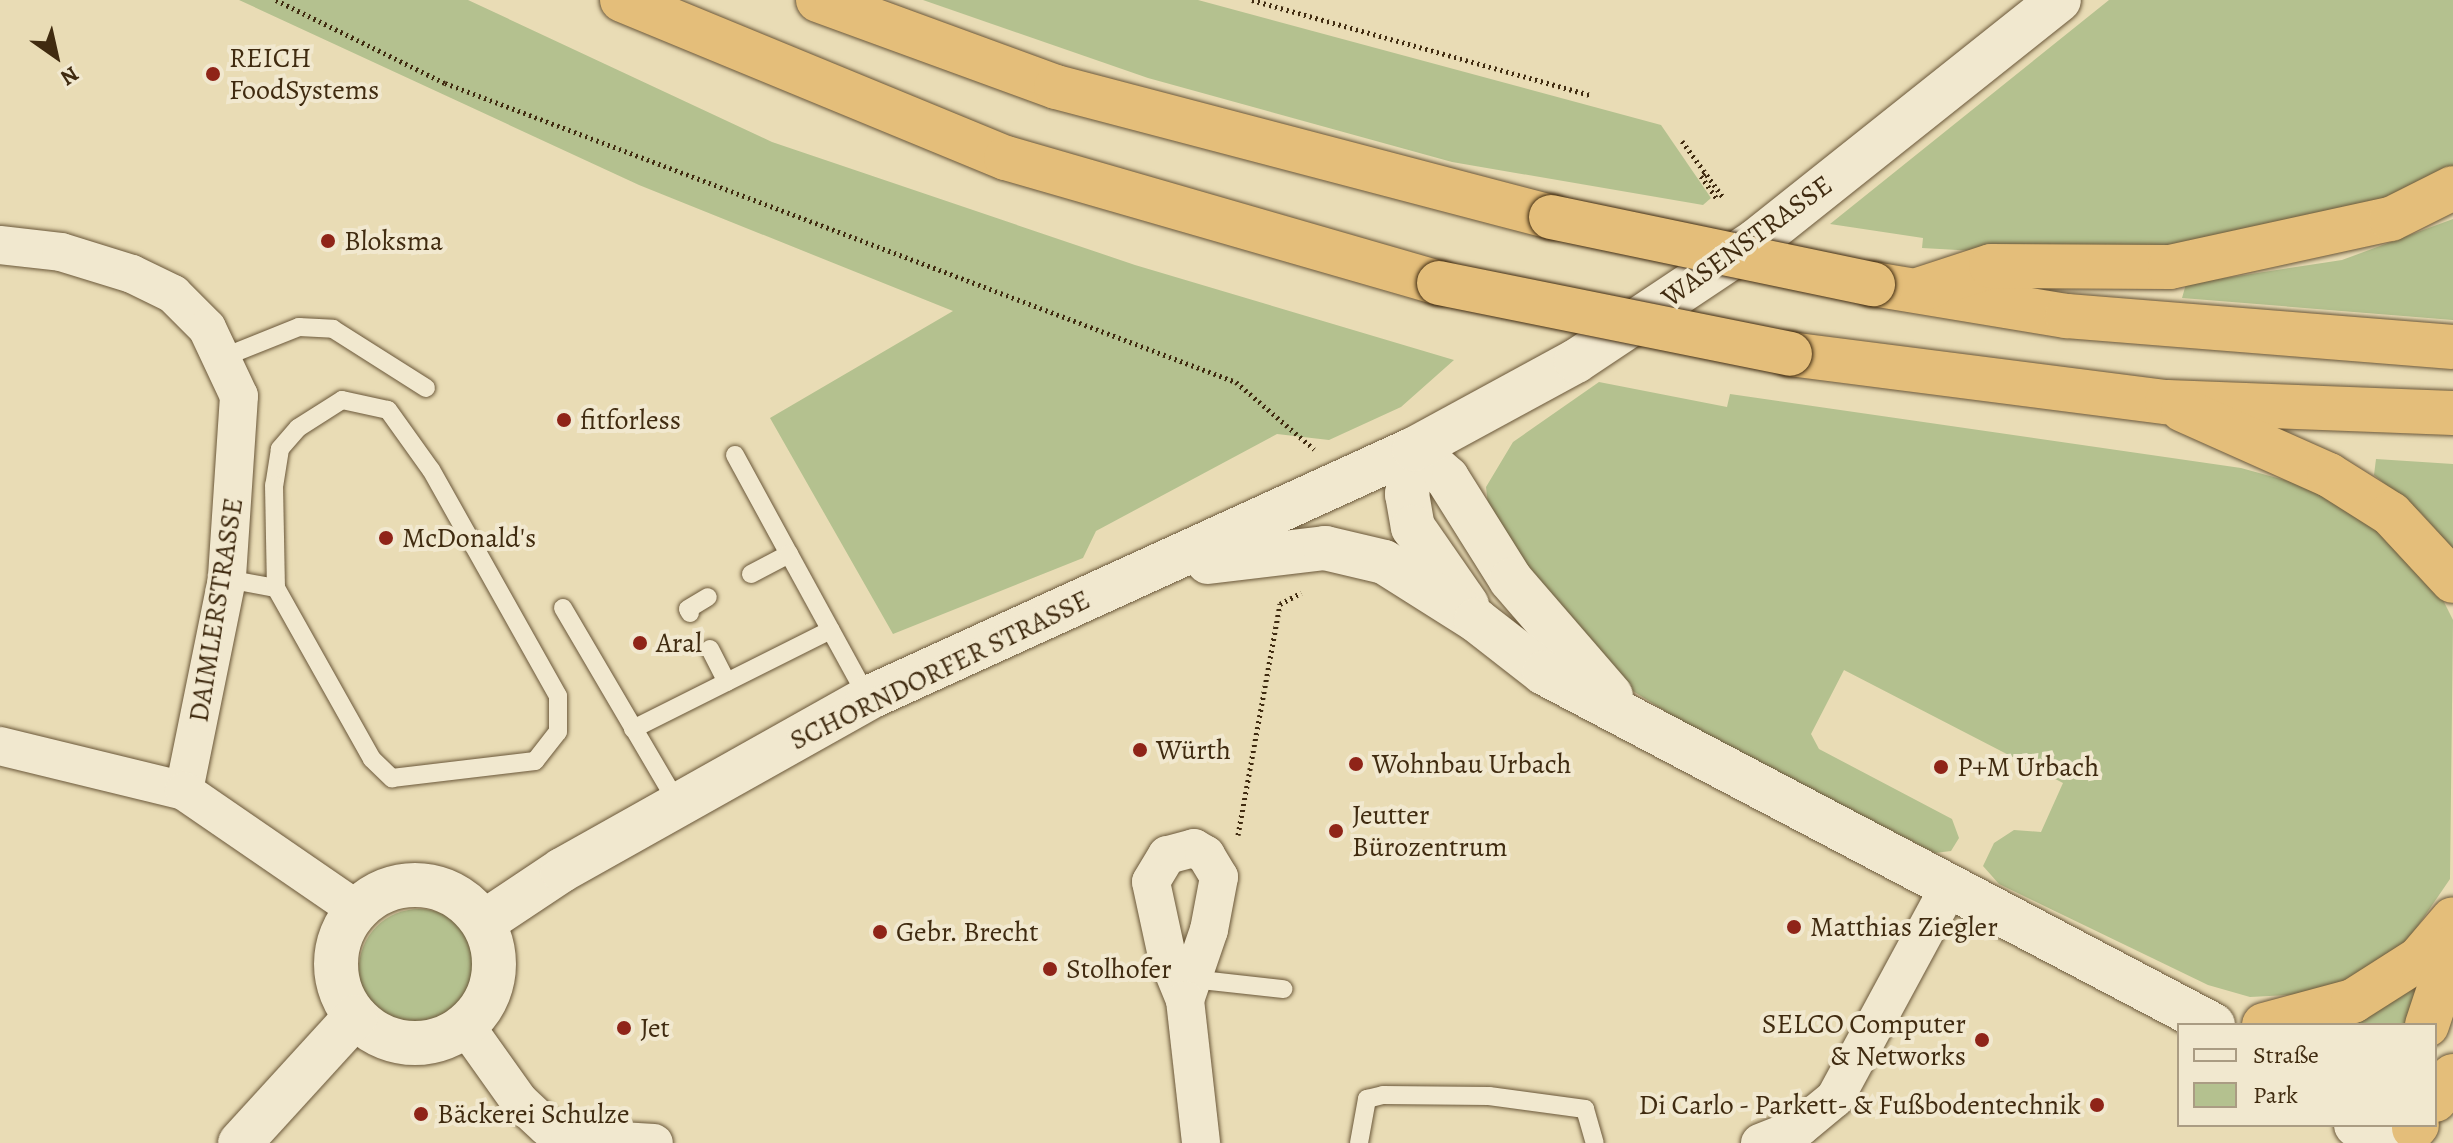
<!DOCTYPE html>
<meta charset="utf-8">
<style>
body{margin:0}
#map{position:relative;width:2453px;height:1143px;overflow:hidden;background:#e9dcb5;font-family:Alegreya,serif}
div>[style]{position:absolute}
.green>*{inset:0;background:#b4c18f}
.round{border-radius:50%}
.path>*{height:5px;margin-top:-2.5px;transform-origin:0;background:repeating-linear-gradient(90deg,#402b10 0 2px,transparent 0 6px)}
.roads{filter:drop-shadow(0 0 2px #6a5739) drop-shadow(0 0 2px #6a5739)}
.lane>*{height:18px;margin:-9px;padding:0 9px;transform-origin:9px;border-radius:9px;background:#f1e8cf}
.street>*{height:38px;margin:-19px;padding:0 19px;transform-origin:19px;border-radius:19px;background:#f1e8cf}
.secondary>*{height:44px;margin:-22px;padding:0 22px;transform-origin:22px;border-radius:22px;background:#f1e8cf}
.secondary>.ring{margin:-22px;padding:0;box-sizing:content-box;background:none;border:44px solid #f1e8cf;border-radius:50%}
.highway>*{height:44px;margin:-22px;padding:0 22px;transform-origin:22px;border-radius:22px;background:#e4be7a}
.bridges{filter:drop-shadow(0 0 2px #402b10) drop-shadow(0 0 2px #402b10)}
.highway-bridge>*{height:44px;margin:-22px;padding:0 22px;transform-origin:22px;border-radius:22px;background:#e4be7a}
.dots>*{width:22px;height:22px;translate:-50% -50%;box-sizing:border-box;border:4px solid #f1e8cf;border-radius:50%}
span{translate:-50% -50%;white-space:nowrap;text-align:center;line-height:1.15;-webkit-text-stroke:8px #f1e8cf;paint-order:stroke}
.poi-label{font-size:28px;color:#402b10}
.left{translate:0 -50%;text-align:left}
.right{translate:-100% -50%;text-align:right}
.street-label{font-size:28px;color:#402b10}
.legend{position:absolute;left:2177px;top:1023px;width:260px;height:104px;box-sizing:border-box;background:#f1e8cf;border:2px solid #aa9c83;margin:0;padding:10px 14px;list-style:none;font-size:24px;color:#402b10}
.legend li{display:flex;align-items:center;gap:16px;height:40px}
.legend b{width:40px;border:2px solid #aa9c83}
.north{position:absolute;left:16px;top:16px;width:80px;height:80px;-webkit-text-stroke:6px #f1e8cf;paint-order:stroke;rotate:146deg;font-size:22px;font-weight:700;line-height:32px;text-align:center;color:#402b10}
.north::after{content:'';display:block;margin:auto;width:28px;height:36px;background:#402b10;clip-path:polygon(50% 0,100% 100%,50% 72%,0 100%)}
</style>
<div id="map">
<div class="green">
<i style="clip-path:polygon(239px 0,468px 0,772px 142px,1135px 265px,1454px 360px,1401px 407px,1329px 440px,1277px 434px,1096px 531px,1083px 558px,893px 634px,770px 418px,953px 311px,639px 185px)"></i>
<i style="clip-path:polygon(923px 0,1198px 0,1661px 125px,1711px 198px,1703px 205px,1452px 162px,1148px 78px)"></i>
<i style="clip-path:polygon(2109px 0,2453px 0,2453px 177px,2311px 230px,2067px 256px,1922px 248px,1923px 238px,1830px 224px)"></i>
<i style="clip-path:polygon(2453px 219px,2453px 320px,2182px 298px,2186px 284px,2342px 260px)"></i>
<i style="clip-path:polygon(1599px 382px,1727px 407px,1730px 394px,2241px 468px,2303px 485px,2370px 521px,2436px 586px,2453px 620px,2450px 879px,2409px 939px,2362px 976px,2307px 994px,2250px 997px,2208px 985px,1999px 884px,1983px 866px,1994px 843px,2014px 830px,2041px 832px,2063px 783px,1844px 670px,1811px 734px,1819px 749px,1952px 819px,1959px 838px,1951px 851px,1935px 853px,1698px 732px,1614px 679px,1491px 531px,1486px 487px,1513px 442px)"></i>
<i style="clip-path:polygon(2376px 459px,2453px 464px,2453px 549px,2421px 513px,2374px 475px)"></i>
<i class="round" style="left:359px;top:909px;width:120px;height:120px"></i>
<i style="clip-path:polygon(2421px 974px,2412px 1025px,2331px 1025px)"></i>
</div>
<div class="path">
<i style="left:276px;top:0;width:188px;rotate:26.2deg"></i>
<i style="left:445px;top:83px;width:846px;rotate:20.71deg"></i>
<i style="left:1236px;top:382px;width:103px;rotate:40.7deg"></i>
<i style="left:1252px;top:0;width:352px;rotate:15.7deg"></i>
<i style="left:1682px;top:141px;width:69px;rotate:53.8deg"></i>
<i style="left:1705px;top:173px;width:5px;rotate:143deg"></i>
<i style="left:1701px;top:176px;width:29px;rotate:55deg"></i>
<i style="left:1238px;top:835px;width:235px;rotate:-79.7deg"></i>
<i style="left:1280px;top:604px;width:24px;rotate:-28deg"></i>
</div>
<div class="roads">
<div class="lane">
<i style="left:224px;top:357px;width:81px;rotate:-21.8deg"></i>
<i style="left:299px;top:327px;width:34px;rotate:3deg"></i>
<i style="left:333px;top:329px;width:110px;rotate:32.4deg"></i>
<i style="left:735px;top:455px;width:113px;rotate:61.4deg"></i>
<i style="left:751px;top:574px;width:43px;rotate:-27.8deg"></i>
<i style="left:789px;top:554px;width:164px;rotate:61.3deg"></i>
<i style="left:227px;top:579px;width:50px;rotate:10.4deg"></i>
<i style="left:276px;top:588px;width:196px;rotate:60.7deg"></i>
<i style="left:372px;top:759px;width:28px;rotate:44deg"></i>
<i style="left:392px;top:778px;width:144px;rotate:-6.8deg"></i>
<i style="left:535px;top:761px;width:37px;rotate:-52deg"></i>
<i style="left:558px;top:732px;width:36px;rotate:-90deg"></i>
<i style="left:558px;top:696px;width:259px;rotate:-119.3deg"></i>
<i style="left:431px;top:470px;width:74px;rotate:-125.6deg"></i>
<i style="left:388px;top:410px;width:47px;rotate:-167.7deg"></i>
<i style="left:342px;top:400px;width:52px;rotate:147.5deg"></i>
<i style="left:298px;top:428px;width:28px;rotate:131deg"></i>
<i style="left:280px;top:449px;width:36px;rotate:99deg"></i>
<i style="left:274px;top:485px;width:103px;rotate:88.9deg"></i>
<i style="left:563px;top:608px;width:227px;rotate:59.6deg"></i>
<i style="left:690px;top:613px;width:4px;rotate:-117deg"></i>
<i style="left:688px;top:609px;width:23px;rotate:-31deg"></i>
<i style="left:710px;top:649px;width:37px;rotate:63deg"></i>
<i style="left:633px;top:729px;width:221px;rotate:-26.6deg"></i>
<i style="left:1192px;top:979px;width:92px;rotate:6.3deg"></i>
<i style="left:1359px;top:1143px;width:45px;rotate:-79.7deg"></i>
<i style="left:1367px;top:1099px;width:16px;rotate:-14deg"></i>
<i style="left:1383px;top:1095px;width:106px;rotate:0.5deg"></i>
<i style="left:1489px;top:1096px;width:97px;rotate:7.7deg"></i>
<i style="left:1585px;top:1109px;width:35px;rotate:74deg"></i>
</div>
<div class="street">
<i style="left:0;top:245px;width:61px;rotate:6.5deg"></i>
<i style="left:61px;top:252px;width:74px;rotate:17.2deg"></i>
<i style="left:132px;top:274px;width:46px;rotate:26deg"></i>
<i style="left:173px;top:294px;width:48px;rotate:45deg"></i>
<i style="left:207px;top:328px;width:75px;rotate:64.8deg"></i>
<i style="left:239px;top:396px;width:183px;rotate:93.8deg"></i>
<i style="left:227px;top:579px;width:216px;rotate:101.5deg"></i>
<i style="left:0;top:746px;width:189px;rotate:13.7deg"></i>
<i style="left:184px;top:791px;width:210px;rotate:34.5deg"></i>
<i style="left:1185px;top:1000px;width:74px;rotate:-71.1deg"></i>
<i style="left:1209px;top:930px;width:54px;rotate:-79.3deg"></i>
<i style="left:1219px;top:877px;width:26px;rotate:-121deg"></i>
<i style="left:1206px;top:855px;width:14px;rotate:-150deg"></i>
<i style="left:1194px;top:848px;width:28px;rotate:165deg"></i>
<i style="left:1167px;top:855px;width:31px;rotate:121deg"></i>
<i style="left:1151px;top:882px;width:76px;rotate:77.8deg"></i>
<i style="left:1167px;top:956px;width:48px;rotate:67.8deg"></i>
<i style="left:1185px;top:1000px;width:144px;rotate:83.6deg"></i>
<i style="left:465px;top:1025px;width:93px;rotate:54.6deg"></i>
<i style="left:519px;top:1101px;width:38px;rotate:43deg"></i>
<i style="left:547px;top:1127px;width:25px;rotate:26deg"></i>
<i style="left:570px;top:1138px;width:84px;rotate:3.4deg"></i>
<i style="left:1760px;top:1143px;width:43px;rotate:-21.8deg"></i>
<i style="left:1800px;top:1127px;width:45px;rotate:-39.6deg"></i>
<i style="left:1835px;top:1098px;width:240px;rotate:-61.6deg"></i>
</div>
<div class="secondary">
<i style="left:1414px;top:449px;width:44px;rotate:41.3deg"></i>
<i style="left:1447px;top:478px;width:120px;rotate:57.9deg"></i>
<i style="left:1511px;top:580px;width:153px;rotate:49.2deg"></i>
<i style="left:1414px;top:449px;width:46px;rotate:98.8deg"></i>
<i style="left:1407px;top:494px;width:34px;rotate:80deg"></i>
<i style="left:1413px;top:527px;width:95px;rotate:55.3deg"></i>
<i style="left:1208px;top:562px;width:118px;rotate:-6.8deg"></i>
<i style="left:1325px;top:548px;width:61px;rotate:13.3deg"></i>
<i style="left:1384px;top:562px;width:109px;rotate:32.2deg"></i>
<i style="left:1476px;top:620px;width:86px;rotate:37.9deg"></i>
<i style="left:1544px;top:673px;width:756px;rotate:27.75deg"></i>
<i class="ring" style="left:336px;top:885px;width:114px;height:114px"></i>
<i style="left:484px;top:922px;width:94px;rotate:-33.7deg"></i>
<i style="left:562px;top:870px;width:351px;rotate:-29.3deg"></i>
<i style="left:868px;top:698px;width:600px;rotate:-24.52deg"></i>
<i style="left:1414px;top:449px;width:184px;rotate:-28.5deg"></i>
<i style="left:1576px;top:361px;width:216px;rotate:-33.7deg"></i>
<i style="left:1756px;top:241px;width:387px;rotate:-38.5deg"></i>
<i style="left:2356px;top:1125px;width:15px;rotate:28deg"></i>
<i style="left:2369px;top:1132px;width:45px;rotate:-5.1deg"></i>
<i style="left:240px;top:1143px;width:171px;rotate:-47.6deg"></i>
</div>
<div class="highway">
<i style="left:622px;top:0;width:415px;rotate:22.4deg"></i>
<i style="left:1006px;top:158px;width:451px;rotate:16.1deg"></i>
<i style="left:818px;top:0;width:253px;rotate:20.1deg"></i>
<i style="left:1056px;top:87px;width:512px;rotate:14.72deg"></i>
<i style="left:1873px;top:284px;width:197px;rotate:9.4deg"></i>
<i style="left:2067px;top:316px;width:387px;rotate:4.6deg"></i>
<i style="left:1921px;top:289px;width:74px;rotate:-18.2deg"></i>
<i style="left:1991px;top:266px;width:179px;rotate:0.3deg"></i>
<i style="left:2170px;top:267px;width:226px;rotate:-12.3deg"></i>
<i style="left:2391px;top:219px;width:69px;rotate:-26.6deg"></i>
<i style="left:1790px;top:354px;width:380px;rotate:7.3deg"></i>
<i style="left:2167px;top:402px;width:286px;rotate:2.2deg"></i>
<i style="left:2183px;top:410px;width:160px;rotate:24deg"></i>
<i style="left:2329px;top:475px;width:73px;rotate:32.2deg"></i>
<i style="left:2391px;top:514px;width:91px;rotate:47.2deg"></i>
<i style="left:2264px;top:1025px;width:92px;rotate:-15.1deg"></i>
<i style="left:2353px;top:1001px;width:78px;rotate:-32.5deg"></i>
<i style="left:2419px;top:959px;width:52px;rotate:-49.6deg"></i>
<i style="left:2427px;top:1025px;width:82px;rotate:-71.6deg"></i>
<i style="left:2435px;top:1100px;width:30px;rotate:-53deg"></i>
<i style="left:2414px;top:1128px;width:4px;rotate:-45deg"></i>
</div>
</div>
<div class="bridges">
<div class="highway-bridge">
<i style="left:1551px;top:217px;width:329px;rotate:11.8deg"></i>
<i style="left:1439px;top:283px;width:358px;rotate:11.4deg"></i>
</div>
</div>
<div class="dots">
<i style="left:213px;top:74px;background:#8f2418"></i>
<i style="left:328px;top:241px;background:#8f2418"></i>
<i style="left:564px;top:420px;background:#8f2418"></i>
<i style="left:386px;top:538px;background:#8f2418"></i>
<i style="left:640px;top:643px;background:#8f2418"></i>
<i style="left:1140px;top:750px;background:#8f2418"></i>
<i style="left:1356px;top:764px;background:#8f2418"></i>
<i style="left:1941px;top:767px;background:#8f2418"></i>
<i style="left:1336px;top:831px;background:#8f2418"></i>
<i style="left:1794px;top:927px;background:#8f2418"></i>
<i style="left:880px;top:932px;background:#8f2418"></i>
<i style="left:1050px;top:969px;background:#8f2418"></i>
<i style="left:624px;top:1028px;background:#8f2418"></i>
<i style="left:1982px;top:1040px;background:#8f2418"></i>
<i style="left:2097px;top:1105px;background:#8f2418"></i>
<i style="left:421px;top:1114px;background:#8f2418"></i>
</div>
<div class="poi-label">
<span class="left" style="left:229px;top:74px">REICH<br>FoodSystems</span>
<span class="left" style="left:344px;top:241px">Bloksma</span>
<span class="left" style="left:580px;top:420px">fitforless</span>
<span class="left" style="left:402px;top:538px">McDonald's</span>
<span class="left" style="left:656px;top:643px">Aral</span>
<span class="left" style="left:1156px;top:750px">Würth</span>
<span class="left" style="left:1372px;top:764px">Wohnbau Urbach</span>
<span class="left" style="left:1957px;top:767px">P+M Urbach</span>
<span class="left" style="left:1352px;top:831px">Jeutter<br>Bürozentrum</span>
<span class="left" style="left:1810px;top:927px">Matthias Ziegler</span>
<span class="left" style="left:896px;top:932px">Gebr. Brecht</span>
<span class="left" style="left:1066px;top:969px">Stolhofer</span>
<span class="right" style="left:1966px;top:1040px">SELCO Computer<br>&amp; Networks</span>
<span class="left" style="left:640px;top:1028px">Jet</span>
<span class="right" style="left:2081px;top:1105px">Di Carlo - Parkett- &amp; Fußbodentechnik</span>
<span class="left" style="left:437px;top:1114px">Bäckerei Schulze</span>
</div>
<div class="street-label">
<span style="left:1747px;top:241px;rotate:-36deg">WASENSTRASSE</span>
<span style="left:216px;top:610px;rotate:-81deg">DAIMLERSTRASSE</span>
<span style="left:940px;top:670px;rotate:-26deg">SCHORNDORFER STRASSE</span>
</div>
<ul class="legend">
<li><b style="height:10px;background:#f1e8cf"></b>Straße</li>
<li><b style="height:22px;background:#b4c18f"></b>Park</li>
</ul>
<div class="north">N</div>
</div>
